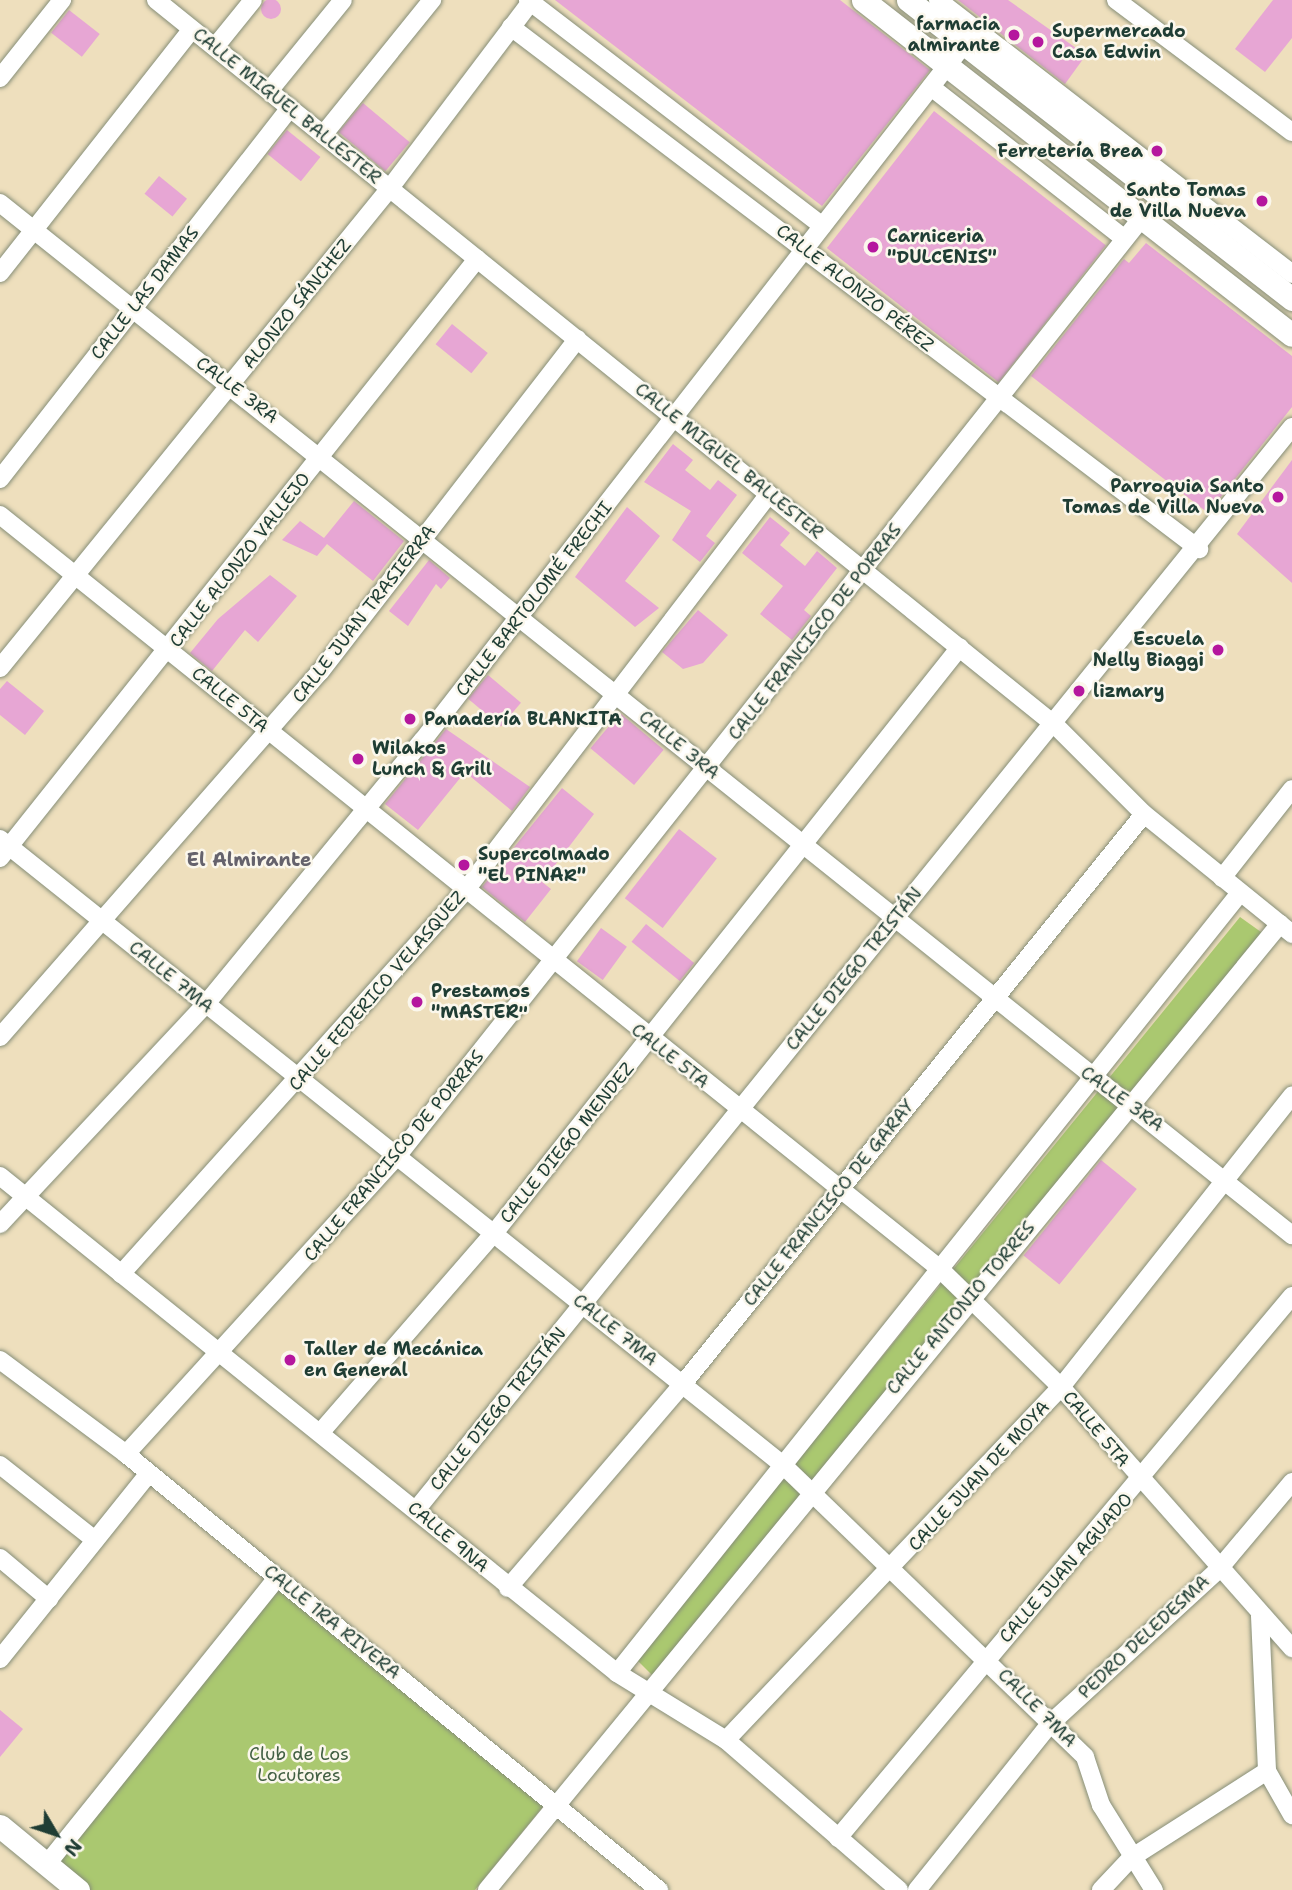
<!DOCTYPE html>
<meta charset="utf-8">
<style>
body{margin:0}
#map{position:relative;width:1292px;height:1890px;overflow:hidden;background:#eedfbd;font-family:"Shantell Sans",sans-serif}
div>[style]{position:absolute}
.green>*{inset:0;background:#aac870}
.building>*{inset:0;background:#e7a6d4;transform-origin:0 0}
.round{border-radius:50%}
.roads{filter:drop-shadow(0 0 2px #868e78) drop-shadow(0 0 2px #868e78)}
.minor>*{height:18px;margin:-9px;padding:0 9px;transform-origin:9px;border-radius:9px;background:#fff}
.tertiary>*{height:23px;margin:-11.5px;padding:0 11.5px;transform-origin:11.5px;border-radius:11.5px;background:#fff}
.dots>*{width:19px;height:19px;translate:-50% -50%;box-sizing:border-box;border:4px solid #fbf7ec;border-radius:50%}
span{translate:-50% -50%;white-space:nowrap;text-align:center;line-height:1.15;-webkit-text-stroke:5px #fbf7ec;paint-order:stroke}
.poi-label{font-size:18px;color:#1f3d34;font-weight:700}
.right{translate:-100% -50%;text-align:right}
.left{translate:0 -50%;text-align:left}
.street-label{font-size:18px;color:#1f3d34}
.park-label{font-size:18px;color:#426043}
.neighbourhood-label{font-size:19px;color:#65626c;font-weight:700}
.north{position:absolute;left:21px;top:1799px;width:70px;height:70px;-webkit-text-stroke:5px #fbf7ec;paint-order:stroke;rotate:129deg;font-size:19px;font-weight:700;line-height:28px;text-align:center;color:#1f3d34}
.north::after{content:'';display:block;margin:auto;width:24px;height:32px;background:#1f3d34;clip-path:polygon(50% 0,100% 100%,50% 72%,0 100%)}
</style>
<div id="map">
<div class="green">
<i style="clip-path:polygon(1240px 917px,1268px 937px,656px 1679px,636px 1659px)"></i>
<i style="clip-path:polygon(278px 1589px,546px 1803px,475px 1890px,89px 1890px,57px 1864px)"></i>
</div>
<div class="building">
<i class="round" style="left:261px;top:-1px;width:20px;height:20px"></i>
<i style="clip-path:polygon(555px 0,840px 0,930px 70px,822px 206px)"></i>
<i style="clip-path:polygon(958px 0,1008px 0,1086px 55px,1065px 84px)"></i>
<i style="clip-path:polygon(1273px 0,1292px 0,1292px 38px,1265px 72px,1235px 49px)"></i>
<i style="left:69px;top:10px;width:39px;height:29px;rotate:38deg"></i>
<i style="left:363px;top:103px;width:61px;height:38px;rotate:40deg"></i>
<i style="left:934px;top:111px;width:218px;height:174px;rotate:38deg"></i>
<i style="left:287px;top:130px;width:43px;height:31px;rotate:39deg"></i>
<i style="left:159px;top:176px;width:36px;height:23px;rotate:39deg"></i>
<i style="clip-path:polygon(1146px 243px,1292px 356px,1292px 407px,1208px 513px,1031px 376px,1124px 259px,1129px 263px)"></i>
<i style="left:452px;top:324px;width:46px;height:26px;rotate:39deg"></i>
<i style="clip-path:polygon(673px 444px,693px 460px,685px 470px,710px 490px,718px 480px,737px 495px,706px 536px,715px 543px,700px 562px,672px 540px,691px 511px,644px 482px)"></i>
<i style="clip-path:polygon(1292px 460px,1292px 583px,1237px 534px)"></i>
<i style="clip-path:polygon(354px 501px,404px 541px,373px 581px,327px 544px,317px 556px,282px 540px,300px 521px,324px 538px)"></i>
<i style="clip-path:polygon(627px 507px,660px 536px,625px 581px,659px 608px,635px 627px,575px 577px)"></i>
<i style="clip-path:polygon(770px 517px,790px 533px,780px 545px,805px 566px,817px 551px,837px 568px,804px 610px,811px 616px,792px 640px,760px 614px,783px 586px,742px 553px)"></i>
<i style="clip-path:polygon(429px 560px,450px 578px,441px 589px,436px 584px,408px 626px,389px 611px)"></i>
<i style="clip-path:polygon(270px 575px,297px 596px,258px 642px,245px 630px,212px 671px,190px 653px,218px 619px)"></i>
<i style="clip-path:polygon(698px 610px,728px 635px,703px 663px,683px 669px,662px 652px)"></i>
<i style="left:488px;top:675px;width:43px;height:31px;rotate:40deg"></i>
<i style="clip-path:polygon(7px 681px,44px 711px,25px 735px,0 715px,0 689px)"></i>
<i style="left:620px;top:713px;width:57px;height:46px;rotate:40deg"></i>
<i style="clip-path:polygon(446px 729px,530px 787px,512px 811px,465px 772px,418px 830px,385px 804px)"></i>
<i style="clip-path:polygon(562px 788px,594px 814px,542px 882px,551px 889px,525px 922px,482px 887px)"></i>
<i style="left:679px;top:829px;width:48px;height:88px;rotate:38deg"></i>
<i style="left:646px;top:924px;width:62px;height:23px;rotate:39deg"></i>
<i style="left:601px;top:928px;width:32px;height:41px;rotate:36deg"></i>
<i style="left:1101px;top:1160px;width:46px;height:123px;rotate:39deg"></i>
<i style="clip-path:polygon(0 1710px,23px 1729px,0 1757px)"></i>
</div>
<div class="roads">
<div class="minor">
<i style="left:156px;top:0;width:1156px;rotate:38.89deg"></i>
<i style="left:1056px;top:726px;width:124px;rotate:45deg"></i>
<i style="left:1144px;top:814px;width:191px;rotate:39deg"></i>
<i style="left:528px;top:0;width:371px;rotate:37.5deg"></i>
<i style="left:938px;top:0;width:448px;rotate:37.7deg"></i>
<i style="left:1116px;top:0;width:220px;rotate:36.9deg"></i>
<i style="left:511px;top:27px;width:864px;rotate:37.19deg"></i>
<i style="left:215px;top:47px;width:60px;rotate:-51deg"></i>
<i style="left:0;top:78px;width:100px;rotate:-51.5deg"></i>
<i style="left:931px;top:87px;width:246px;rotate:38.1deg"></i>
<i style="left:269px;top:91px;width:117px;rotate:-50.9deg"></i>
<i style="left:323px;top:135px;width:174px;rotate:-51.1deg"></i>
<i style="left:0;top:203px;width:1654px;rotate:38.62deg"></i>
<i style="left:0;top:273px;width:310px;rotate:-51.8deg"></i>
<i style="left:0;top:479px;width:471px;rotate:-52deg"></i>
<i style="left:0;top:515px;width:1205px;rotate:38.73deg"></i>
<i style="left:940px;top:1269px;width:169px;rotate:44.3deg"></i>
<i style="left:1061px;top:1387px;width:349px;rotate:48.5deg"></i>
<i style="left:0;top:668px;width:618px;rotate:-50.91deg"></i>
<i style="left:390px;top:188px;width:236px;rotate:-52.9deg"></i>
<i style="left:0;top:839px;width:1002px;rotate:38.64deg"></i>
<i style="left:783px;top:1465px;width:420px;rotate:44deg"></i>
<i style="left:1085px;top:1757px;width:51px;rotate:71.6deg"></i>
<i style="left:1101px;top:1805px;width:100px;rotate:58.1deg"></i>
<i style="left:0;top:858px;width:766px;rotate:-51.47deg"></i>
<i style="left:1222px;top:878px;width:113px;rotate:-51.8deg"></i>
<i style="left:0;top:1037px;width:485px;rotate:-48.8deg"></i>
<i style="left:320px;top:672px;width:421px;rotate:-52.3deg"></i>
<i style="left:0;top:1176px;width:792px;rotate:38.85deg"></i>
<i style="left:617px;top:1673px;width:128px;rotate:31.6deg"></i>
<i style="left:726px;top:1740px;width:229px;rotate:40.9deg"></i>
<i style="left:0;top:1224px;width:300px;rotate:-46.9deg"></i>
<i style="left:205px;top:1005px;width:343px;rotate:-50.6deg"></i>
<i style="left:423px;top:740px;width:882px;rotate:-52.14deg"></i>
<i style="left:121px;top:1274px;width:515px;rotate:-48.07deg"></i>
<i style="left:465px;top:891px;width:500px;rotate:-52.56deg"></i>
<i style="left:0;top:1360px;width:157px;rotate:36.7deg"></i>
<i style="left:126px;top:1454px;width:689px;rotate:39.28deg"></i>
<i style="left:320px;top:1433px;width:267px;rotate:-49deg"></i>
<i style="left:495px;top:1232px;width:747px;rotate:-51.52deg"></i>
<i style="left:126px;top:1454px;width:406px;rotate:-47.7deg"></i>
<i style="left:399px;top:1154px;width:1194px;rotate:-51.57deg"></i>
<i style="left:0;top:1465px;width:121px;rotate:38.3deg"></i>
<i style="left:416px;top:1510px;width:1393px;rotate:-51.03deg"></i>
<i style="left:0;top:1558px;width:64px;rotate:39.9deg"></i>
<i style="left:508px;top:1588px;width:267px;rotate:-49.4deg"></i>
<i style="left:682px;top:1385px;width:734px;rotate:-51.02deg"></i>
<i style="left:1260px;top:1616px;width:155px;rotate:87.4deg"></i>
<i style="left:1267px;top:1771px;width:51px;rotate:60.4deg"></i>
<i style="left:0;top:1659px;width:238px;rotate:-51.3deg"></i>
<i style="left:617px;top:1673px;width:998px;rotate:-51.39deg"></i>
<i style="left:726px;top:1740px;width:487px;rotate:-46.5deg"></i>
<i style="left:1061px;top:1387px;width:372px;rotate:-51.6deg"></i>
<i style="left:838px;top:1838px;width:707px;rotate:-50.05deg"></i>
<i style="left:47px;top:1864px;width:367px;rotate:-51.2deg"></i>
<i style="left:487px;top:1890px;width:1250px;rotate:-50.62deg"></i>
<i style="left:917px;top:1890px;width:214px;rotate:-51.3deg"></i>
<i style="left:1051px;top:1723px;width:226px;rotate:-42.5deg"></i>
<i style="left:1218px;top:1570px;width:115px;rotate:-49.9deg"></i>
<i style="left:1101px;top:1890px;width:44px;rotate:-46.8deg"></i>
<i style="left:1131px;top:1858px;width:161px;rotate:-32.6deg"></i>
</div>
<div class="tertiary">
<i style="left:863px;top:0;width:544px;rotate:37.99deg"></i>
<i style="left:908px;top:0;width:487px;rotate:37.9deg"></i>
<i style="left:0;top:1826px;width:101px;rotate:39.4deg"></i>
</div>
</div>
<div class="dots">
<i style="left:1014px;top:35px;background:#b5179e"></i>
<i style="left:1038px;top:42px;background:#b5179e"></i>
<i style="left:1157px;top:151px;background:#b5179e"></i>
<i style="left:1262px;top:201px;background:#b5179e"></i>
<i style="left:873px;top:247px;background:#b5179e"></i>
<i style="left:1278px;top:497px;background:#b5179e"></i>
<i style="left:1218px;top:650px;background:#b5179e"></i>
<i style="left:1079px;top:691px;background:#b5179e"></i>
<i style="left:410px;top:719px;background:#b5179e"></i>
<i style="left:358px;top:759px;background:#b5179e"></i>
<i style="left:464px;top:865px;background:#b5179e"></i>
<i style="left:417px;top:1002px;background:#b5179e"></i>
<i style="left:290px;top:1360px;background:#b5179e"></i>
</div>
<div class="poi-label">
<span class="right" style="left:1000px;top:35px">farmacia<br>almirante</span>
<span class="left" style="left:1052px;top:42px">Supermercado<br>Casa Edwin</span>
<span class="right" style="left:1143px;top:151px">Ferretería Brea</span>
<span class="right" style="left:1246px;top:201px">Santo Tomas<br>de Villa Nueva</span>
<span class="left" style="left:887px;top:247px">Carniceria<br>"DULCENIS"</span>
<span class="right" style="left:1264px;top:497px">Parroquia Santo<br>Tomas de Villa Nueva</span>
<span class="right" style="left:1204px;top:650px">Escuela<br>Nelly Biaggi</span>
<span class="left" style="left:1093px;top:691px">lizmary</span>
<span class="left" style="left:424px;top:719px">Panadería BLANKITA</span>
<span class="left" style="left:372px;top:759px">Wilakos<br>Lunch &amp; Grill</span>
<span class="left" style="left:478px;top:865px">Supercolmado<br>"EL PINAR"</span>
<span class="left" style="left:431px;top:1002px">Prestamos<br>"MASTER"</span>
<span class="left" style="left:304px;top:1360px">Taller de Mecánica<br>en General</span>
</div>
<div class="street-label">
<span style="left:287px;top:106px;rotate:39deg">CALLE MIGUEL BALLESTER</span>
<span style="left:855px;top:288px;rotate:38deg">CALLE ALONZO PÉREZ</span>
<span style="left:145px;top:293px;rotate:-52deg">CALLE LAS DAMAS</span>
<span style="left:297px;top:304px;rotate:-51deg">ALONZO SÁNCHEZ</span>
<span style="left:237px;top:390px;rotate:37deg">CALLE 3RA</span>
<span style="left:729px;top:461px;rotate:39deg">CALLE MIGUEL BALLESTER</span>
<span style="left:240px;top:560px;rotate:-52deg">CALLE ALONZO VALLEJO</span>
<span style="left:534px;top:599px;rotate:-52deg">CALLE BARTOLOMÉ FRECHI</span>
<span style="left:364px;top:614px;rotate:-52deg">CALLE JUAN TRASIERRA</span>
<span style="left:815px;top:632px;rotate:-52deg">CALLE FRANCISCO DE PORRAS</span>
<span style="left:230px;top:700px;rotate:39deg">CALLE 5TA</span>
<span style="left:679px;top:745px;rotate:39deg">CALLE 3RA</span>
<span style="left:854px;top:969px;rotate:-51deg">CALLE DIEGO TRISTÁN</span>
<span style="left:171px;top:977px;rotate:39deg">CALLE 7MA</span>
<span style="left:377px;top:991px;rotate:-49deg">CALLE FEDERICO VELASQUEZ</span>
<span style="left:670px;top:1056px;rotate:38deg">CALLE 5TA</span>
<span style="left:1122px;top:1099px;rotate:36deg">CALLE 3RA</span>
<span style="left:567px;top:1143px;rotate:-51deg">CALLE DIEGO MENDEZ</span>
<span style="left:394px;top:1156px;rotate:-50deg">CALLE FRANCISCO DE PORRAS</span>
<span style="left:829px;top:1203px;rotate:-51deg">CALLE FRANCISCO DE GARAY</span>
<span style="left:961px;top:1308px;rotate:-50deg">CALLE ANTONIO TORRES</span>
<span style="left:615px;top:1330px;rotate:39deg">CALLE 7MA</span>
<span style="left:498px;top:1409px;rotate:-51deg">CALLE DIEGO TRISTÁN</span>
<span style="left:1096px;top:1429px;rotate:50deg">CALLE 5TA</span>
<span style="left:979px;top:1476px;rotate:-47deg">CALLE JUAN DE MOYA</span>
<span style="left:448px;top:1537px;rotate:40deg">CALLE 9NA</span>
<span style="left:1066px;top:1568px;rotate:-49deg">CALLE JUAN AGUADO</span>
<span style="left:332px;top:1622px;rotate:39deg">CALLE 1RA RIVERA</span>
<span style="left:1144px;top:1637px;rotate:-43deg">PEDRO DELEDESMA</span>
<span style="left:1037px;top:1708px;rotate:45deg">CALLE 7MA</span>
</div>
<div class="park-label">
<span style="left:299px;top:1765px">Club de Los<br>Locutores</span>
</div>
<div class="neighbourhood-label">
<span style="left:249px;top:860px">El Almirante</span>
</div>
<div class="north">N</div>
</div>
